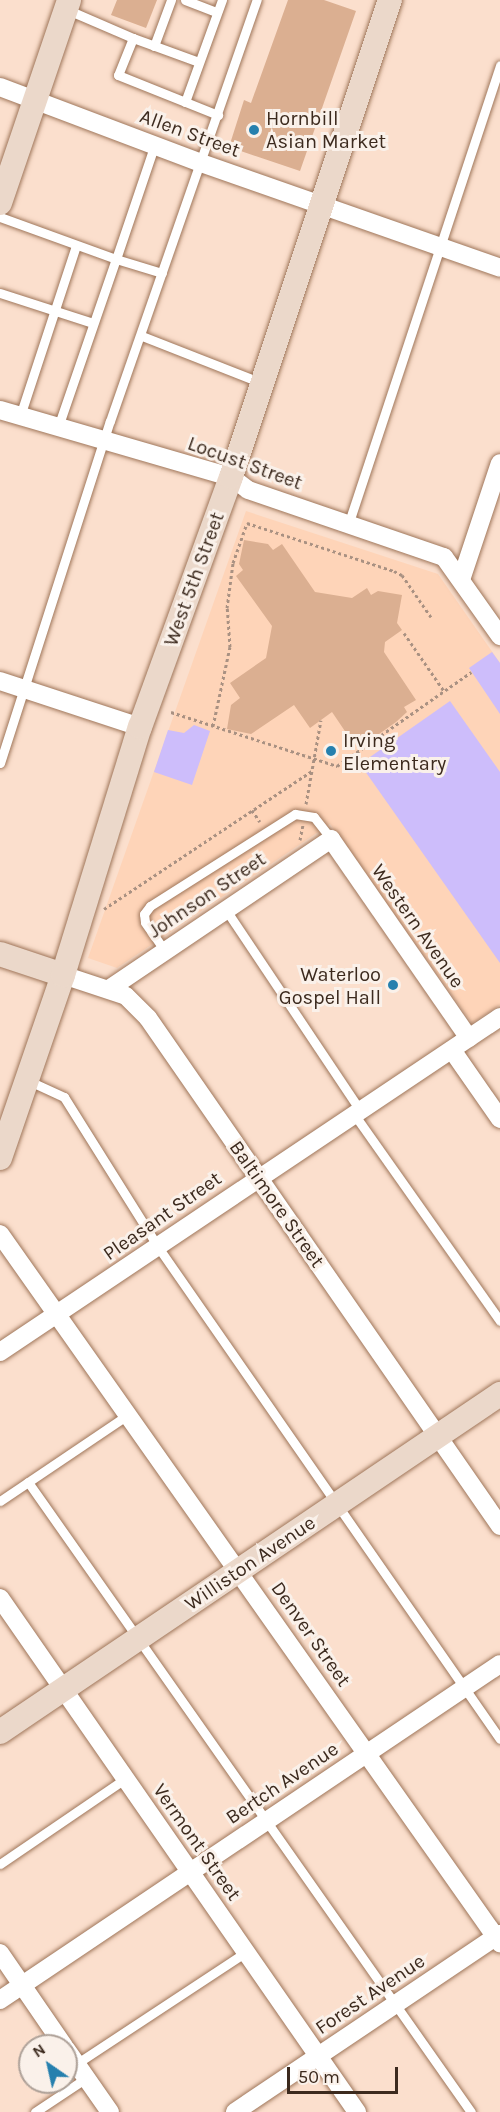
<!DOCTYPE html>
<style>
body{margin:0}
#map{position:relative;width:500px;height:2112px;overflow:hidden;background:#fbdfcd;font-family:Karla,sans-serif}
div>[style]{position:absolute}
.built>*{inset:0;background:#fed4b8}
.green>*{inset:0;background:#cdbdfb}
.building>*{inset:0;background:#dbaf91}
.path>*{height:3px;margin-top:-1.5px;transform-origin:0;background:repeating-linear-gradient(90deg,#a99182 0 3px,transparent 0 6px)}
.roads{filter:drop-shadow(0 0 2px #9f765a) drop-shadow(0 0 2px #9f765a)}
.lane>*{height:9px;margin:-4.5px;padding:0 4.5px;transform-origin:4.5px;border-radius:4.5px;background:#fff}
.street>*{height:18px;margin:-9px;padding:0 9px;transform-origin:9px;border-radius:9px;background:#fff}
.secondary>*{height:24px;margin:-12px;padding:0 12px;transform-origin:12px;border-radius:12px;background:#ebd8ca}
.dots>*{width:16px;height:16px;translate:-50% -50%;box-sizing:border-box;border:3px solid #faf1ea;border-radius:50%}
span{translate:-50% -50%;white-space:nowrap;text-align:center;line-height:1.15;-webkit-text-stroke:6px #faf1ea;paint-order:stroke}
.poi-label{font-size:20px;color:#3c2a1e}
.left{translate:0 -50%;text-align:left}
.right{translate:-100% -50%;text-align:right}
.street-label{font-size:20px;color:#3c2a1e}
.north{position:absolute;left:18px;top:2034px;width:60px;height:60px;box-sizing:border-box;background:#faf1ea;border:2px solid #aea198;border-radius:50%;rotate:326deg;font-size:16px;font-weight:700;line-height:24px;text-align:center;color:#3c2a1e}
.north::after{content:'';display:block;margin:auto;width:21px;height:27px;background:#2680ae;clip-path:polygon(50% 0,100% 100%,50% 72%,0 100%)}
.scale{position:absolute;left:287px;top:2067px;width:111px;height:27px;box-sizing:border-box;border:3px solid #3c2a1e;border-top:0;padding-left:8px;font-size:18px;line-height:21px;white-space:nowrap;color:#3c2a1e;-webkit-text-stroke:4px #faf1ea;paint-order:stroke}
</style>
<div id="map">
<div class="built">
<i style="clip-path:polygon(246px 511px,438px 574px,500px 663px,500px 1005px,472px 1023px,330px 824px,117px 968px,88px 958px)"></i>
</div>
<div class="green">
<i style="clip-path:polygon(492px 652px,500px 663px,500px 714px,469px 668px)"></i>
<i style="clip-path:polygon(450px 701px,500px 772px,500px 963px,360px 764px)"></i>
<i style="clip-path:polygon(194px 725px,210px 731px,192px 785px,154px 772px,168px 730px,184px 733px)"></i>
</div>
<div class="building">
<i style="clip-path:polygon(117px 0,157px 0,146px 28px,111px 15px)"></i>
<i style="clip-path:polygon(288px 0,324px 0,356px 11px,300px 171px,229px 147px,244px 100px,251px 103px)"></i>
<i style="clip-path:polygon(244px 540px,268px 544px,273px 550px,282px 544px,315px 592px,352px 598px,367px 588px,371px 595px,378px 591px,402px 595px,397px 623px,402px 630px,385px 642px,384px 652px,416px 700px,404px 707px,407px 712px,396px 722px,372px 739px,368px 733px,353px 743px,332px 712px,310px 728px,294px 705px,251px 734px,227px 729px,231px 705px,240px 698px,230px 683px,266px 658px,272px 626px,236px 576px,243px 570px,239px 564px)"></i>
</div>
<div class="path">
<i style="left:404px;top:633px;width:70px;rotate:55.4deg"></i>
<i style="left:171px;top:712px;width:175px;rotate:18deg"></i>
<i style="left:337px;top:766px;width:164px;rotate:-35deg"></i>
<i style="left:213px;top:726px;width:81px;rotate:-77.9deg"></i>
<i style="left:230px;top:647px;width:39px;rotate:-94deg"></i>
<i style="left:227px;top:608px;width:45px;rotate:-82.4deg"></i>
<i style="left:233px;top:563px;width:42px;rotate:-70.7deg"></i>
<i style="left:247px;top:523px;width:155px;rotate:18.1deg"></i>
<i style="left:394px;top:571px;width:9px;rotate:27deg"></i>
<i style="left:402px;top:575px;width:51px;rotate:55.4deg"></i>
<i style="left:306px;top:804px;width:85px;rotate:-79.9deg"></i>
<i style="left:252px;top:810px;width:14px;rotate:56deg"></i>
<i style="left:300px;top:840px;width:15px;rotate:-79deg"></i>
<i style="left:104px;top:909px;width:250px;rotate:-33.6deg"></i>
</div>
<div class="roads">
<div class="lane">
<i style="left:185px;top:0;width:34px;rotate:21deg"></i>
<i style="left:68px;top:10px;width:71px;rotate:23.3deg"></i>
<i style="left:133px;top:38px;width:40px;rotate:112deg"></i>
<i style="left:118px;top:75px;width:108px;rotate:21.8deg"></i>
<i style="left:133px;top:38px;width:70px;rotate:20deg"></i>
<i style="left:154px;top:46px;width:49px;rotate:-69.7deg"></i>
<i style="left:185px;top:102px;width:109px;rotate:-70.1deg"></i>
<i style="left:0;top:217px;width:123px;rotate:19.9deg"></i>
<i style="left:116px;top:259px;width:121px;rotate:-71.3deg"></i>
<i style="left:0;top:293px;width:98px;rotate:17.9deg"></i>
<i style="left:142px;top:336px;width:129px;rotate:21.4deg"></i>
<i style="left:20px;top:416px;width:179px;rotate:-71.8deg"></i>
<i style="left:58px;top:427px;width:178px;rotate:-71deg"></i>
<i style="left:116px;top:259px;width:48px;rotate:16.9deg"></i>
<i style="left:349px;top:522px;width:481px;rotate:-71.7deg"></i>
<i style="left:0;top:763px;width:359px;rotate:-72.2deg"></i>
<i style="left:110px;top:421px;width:446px;rotate:-70.8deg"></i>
<i style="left:226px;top:910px;width:241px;rotate:56.2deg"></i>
<i style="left:165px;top:951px;width:35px;rotate:-125deg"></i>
<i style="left:145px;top:922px;width:8px;rotate:-97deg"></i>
<i style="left:144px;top:914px;width:10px;rotate:-53deg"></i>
<i style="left:150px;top:906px;width:172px;rotate:-32.4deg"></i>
<i style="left:295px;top:814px;width:19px;rotate:9deg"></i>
<i style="left:314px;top:817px;width:28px;rotate:52deg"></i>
<i style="left:27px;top:1080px;width:41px;rotate:24.7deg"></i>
<i style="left:64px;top:1097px;width:177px;rotate:57.9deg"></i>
<i style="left:158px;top:1247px;width:599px;rotate:55.2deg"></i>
<i style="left:354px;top:1114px;width:253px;rotate:54.8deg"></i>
<i style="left:28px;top:1482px;width:770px;rotate:54.89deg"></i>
<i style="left:0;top:1501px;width:156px;rotate:-34deg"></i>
<i style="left:0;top:1864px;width:153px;rotate:-34.3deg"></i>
<i style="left:76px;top:2064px;width:204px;rotate:-33.4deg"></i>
<i style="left:35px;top:2112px;width:61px;rotate:-33.7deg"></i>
</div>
<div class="street">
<i style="left:0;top:87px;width:215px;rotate:20.7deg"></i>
<i style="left:201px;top:163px;width:317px;rotate:19.3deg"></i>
<i style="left:0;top:410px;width:241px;rotate:16.2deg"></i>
<i style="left:231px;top:477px;width:21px;rotate:37deg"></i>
<i style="left:248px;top:490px;width:207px;rotate:18.9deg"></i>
<i style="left:444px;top:557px;width:97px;rotate:54.7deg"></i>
<i style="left:461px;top:580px;width:123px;rotate:-71.6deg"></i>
<i style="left:0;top:681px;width:147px;rotate:18.2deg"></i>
<i style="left:63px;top:975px;width:66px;rotate:18.4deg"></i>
<i style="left:126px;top:996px;width:31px;rotate:45deg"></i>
<i style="left:148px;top:1018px;width:618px;rotate:55.28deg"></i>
<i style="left:109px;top:989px;width:268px;rotate:-34deg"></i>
<i style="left:331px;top:839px;width:242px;rotate:55.3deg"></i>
<i style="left:452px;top:1050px;width:84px;rotate:55.2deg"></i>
<i style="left:0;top:1234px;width:868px;rotate:54.81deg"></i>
<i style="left:0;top:1352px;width:602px;rotate:-33.82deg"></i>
<i style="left:0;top:1598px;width:626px;rotate:55.22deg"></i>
<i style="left:0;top:1953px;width:113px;rotate:55.5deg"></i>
<i style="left:0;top:2000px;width:602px;rotate:-33.9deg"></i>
<i style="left:66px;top:2049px;width:77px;rotate:55.1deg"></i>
<i style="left:235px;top:2112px;width:319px;rotate:-33.9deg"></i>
</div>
<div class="secondary">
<i style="left:0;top:203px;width:214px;rotate:-71.2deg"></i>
<i style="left:0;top:954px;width:66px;rotate:18.4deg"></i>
<i style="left:0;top:1158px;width:194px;rotate:-71deg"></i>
<i style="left:63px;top:975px;width:260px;rotate:-72.8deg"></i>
<i style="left:140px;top:727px;width:266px;rotate:-70deg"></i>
<i style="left:231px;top:477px;width:503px;rotate:-71.57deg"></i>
<i style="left:0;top:1732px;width:604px;rotate:-34.06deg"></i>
</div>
</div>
<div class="dots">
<i style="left:254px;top:130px;background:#2680ae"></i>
<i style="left:331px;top:751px;background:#2680ae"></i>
<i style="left:393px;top:985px;background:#2680ae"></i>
</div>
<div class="poi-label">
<span class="left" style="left:266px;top:130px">Hornbill<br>Asian Market</span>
<span class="left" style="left:343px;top:752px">Irving<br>Elementary</span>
<span class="right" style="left:381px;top:986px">Waterloo<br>Gospel Hall</span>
</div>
<div class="street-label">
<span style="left:190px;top:133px;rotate:20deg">Allen Street</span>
<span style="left:245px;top:463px;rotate:20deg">Locust Street</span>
<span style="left:194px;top:579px;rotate:-70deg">West 5th Street</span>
<span style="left:207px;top:895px;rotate:-34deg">Johnson Street</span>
<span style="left:418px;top:926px;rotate:55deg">Western Avenue</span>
<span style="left:277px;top:1204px;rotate:55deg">Baltimore Street</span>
<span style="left:162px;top:1216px;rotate:-35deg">Pleasant Street</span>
<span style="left:250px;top:1563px;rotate:-34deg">Williston Avenue</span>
<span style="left:311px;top:1634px;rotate:55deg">Denver Street</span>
<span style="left:282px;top:1783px;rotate:-34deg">Bertch Avenue</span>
<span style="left:197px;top:1842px;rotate:55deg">Vermont Street</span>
<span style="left:370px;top:1994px;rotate:-34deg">Forest Avenue</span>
</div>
<div class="north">N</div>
<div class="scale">50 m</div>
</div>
